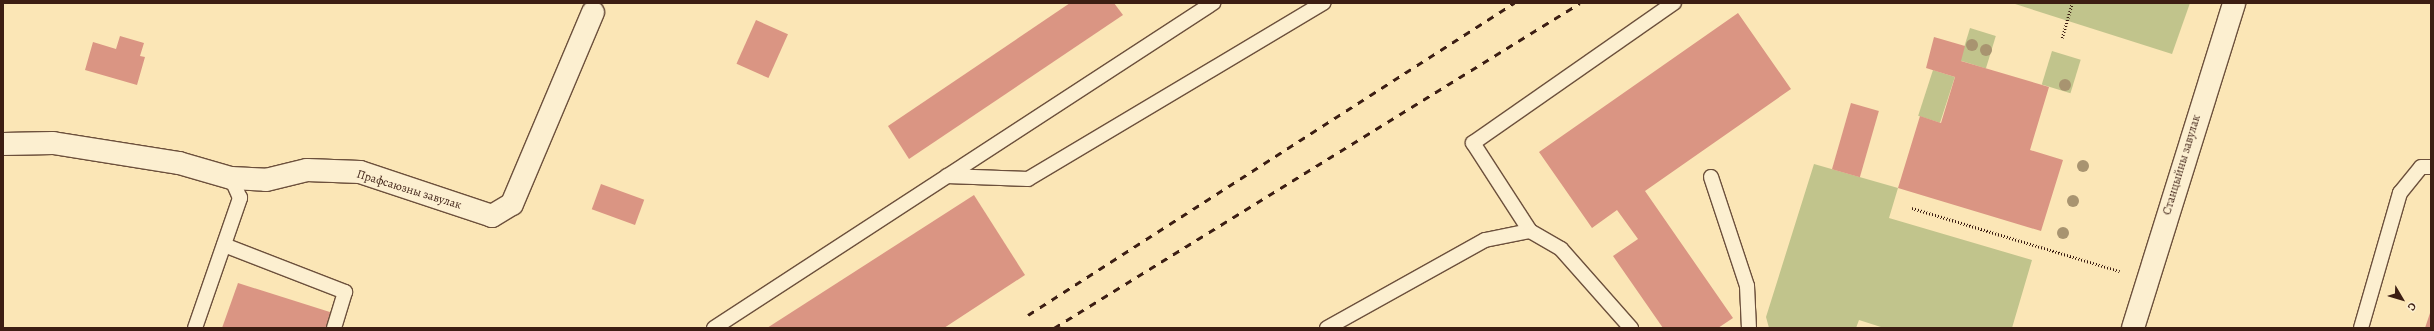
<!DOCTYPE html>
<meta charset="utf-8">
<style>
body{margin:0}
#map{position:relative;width:2434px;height:331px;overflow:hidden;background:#fbe6b6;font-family:Alegreya,serif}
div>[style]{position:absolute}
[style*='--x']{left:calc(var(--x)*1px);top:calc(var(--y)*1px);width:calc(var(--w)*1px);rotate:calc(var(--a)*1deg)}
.green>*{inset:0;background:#c1c48c;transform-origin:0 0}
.building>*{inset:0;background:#da9583;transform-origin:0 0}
.path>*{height:2.5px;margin-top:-1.25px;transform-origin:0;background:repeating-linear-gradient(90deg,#3c1e13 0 1px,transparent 0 3px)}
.roads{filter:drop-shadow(1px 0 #6c503c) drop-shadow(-1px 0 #6c503c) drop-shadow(0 1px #6c503c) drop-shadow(0 -1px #6c503c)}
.lane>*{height:14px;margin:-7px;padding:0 7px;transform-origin:7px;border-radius:7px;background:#fcefd0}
.street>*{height:22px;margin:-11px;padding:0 11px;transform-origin:11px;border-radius:11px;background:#fcefd0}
.rail>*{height:3px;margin-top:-1.5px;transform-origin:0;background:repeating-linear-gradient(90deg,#3c1e13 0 7px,transparent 0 14px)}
.trees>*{width:12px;height:12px;margin:-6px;border-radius:50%;background:#a89470}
span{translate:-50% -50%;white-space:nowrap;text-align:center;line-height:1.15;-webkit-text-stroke:3px #fcefd0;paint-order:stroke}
.street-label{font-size:12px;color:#3c1e13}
.frame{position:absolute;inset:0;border:4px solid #3c1e13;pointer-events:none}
.north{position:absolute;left:2382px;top:279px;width:40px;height:40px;-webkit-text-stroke:3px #fcefd0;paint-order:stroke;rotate:128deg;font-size:11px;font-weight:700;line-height:16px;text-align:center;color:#3c1e13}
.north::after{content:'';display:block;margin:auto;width:14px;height:18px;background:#3c1e13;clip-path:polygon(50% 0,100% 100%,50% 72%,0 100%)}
</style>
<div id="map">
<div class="green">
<div style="clip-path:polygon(2012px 3px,2190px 3px,2172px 54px)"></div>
<div style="left:1970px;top:28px;width:27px;height:34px;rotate:17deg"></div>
<div style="left:2052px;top:51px;width:30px;height:35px;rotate:17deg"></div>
<div style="left:1933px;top:70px;width:23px;height:48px;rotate:18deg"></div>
<div style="clip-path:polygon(1814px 164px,1898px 188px,1889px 218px,2032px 260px,2012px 328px,1884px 328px,1859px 320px,1856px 328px,1769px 328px,1766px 317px)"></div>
</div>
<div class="building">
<div style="clip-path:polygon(1070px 3px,1114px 3px,1123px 15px,909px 159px,888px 126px)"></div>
<div style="clip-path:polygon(1738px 13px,1791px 89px,1645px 191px,1733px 318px,1718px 328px,1663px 328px,1613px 256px,1638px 239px,1617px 210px,1592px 228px,1539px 152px)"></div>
<div style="left:756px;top:20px;width:35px;height:48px;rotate:24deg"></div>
<div style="clip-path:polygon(120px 36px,144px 43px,140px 56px,145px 57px,137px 85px,85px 70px,93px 42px,116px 49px)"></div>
<div style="clip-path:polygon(1934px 37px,1965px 46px,1961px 61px,2049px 87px,2030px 150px,2063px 160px,2041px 231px,1898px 188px,1920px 116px,1941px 123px,1955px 77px,1926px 68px)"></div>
<div style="left:1851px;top:103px;width:29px;height:69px;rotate:16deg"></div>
<div style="left:601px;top:184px;width:46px;height:27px;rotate:20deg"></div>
<div style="clip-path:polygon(974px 195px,1025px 275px,944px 328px,767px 328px)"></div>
<div style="clip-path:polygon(238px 283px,333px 313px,328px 328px,222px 328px)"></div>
<div style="clip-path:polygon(2431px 310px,2431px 328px,2425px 328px)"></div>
</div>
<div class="path">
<div style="--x:2062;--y:38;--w:36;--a:-74"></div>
<div style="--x:1912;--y:208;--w:217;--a:16.9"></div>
</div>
<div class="roads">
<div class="lane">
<div style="--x:947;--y:176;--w:81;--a:2.1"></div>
<div style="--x:1028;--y:179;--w:344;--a:-30.8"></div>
<div style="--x:1711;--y:177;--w:115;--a:71.7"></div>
<div style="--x:1747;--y:286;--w:42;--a:87.3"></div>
<div style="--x:1530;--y:231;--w:105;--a:-122.9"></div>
<div style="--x:1473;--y:143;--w:245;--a:-34.9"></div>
<div style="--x:224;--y:245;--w:130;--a:21.2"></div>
<div style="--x:345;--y:292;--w:38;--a:107"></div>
<div style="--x:195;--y:328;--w:138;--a:-70.9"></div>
<div style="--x:240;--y:198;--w:22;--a:-114"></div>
<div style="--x:714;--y:328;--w:596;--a:-33.08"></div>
<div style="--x:1327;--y:328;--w:181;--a:-29.1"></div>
<div style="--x:1485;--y:240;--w:46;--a:-11.3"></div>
<div style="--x:1530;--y:231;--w:36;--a:30"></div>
<div style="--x:1561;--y:249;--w:106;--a:48.5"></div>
<div style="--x:2361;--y:328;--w:141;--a:-73.9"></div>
<div style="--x:2400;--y:193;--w:33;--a:-51"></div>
<div style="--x:2421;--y:167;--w:10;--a:0"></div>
</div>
<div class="street">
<div style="--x:3;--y:144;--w:50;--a:-1.1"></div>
<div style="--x:53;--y:143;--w:128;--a:9"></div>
<div style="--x:179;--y:163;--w:54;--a:16.1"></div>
<div style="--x:231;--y:178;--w:35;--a:3"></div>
<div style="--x:266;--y:180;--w:42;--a:-13.7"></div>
<div style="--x:307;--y:170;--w:53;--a:2.2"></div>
<div style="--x:360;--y:172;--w:139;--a:18.4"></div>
<div style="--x:492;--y:216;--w:23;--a:-31"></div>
<div style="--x:512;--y:204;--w:208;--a:-67.1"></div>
<div style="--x:2133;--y:328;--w:340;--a:-72.7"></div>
</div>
</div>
<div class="rail">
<div style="--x:1028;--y:315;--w:578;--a:-32.7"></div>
<div style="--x:1054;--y:328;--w:618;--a:-31.71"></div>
</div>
<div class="trees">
<div style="left:1972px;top:45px"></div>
<div style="left:1986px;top:50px"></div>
<div style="left:2065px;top:85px"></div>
<div style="left:2083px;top:166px"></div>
<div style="left:2073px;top:201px"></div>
<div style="left:2063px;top:233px"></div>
</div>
<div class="street-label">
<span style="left:2182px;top:165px;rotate:-73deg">Станцыйны завулак</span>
<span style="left:409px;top:190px;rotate:17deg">Прафсаюзны завулак</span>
</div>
<div class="frame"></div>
<div class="north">С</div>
</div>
